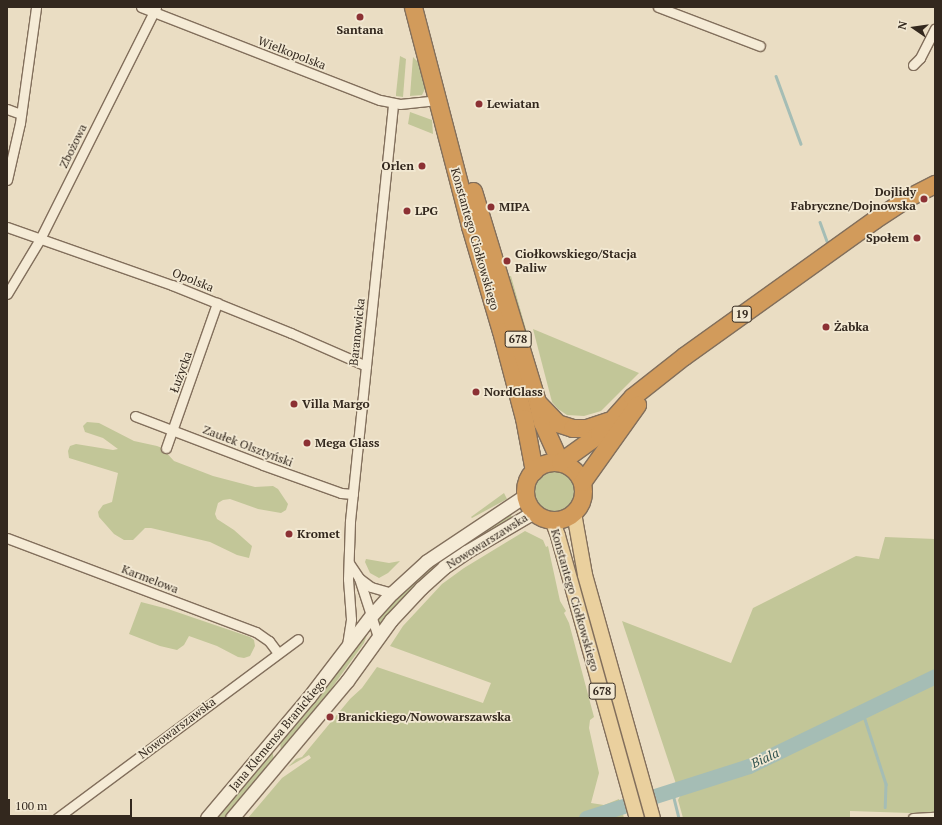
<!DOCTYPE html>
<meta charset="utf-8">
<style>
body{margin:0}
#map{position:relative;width:942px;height:825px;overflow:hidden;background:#eaddc3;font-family:"PT Serif",serif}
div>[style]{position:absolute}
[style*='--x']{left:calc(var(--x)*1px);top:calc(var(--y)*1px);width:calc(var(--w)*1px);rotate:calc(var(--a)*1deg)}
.green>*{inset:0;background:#c2c698}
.round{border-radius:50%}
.stream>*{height:2.5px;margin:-1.25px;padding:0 1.25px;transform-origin:1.25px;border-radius:1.25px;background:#a5bdb5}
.river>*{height:15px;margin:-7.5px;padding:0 7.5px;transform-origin:7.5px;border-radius:7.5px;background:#a5bdb5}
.roads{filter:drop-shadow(1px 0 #826f5c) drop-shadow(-1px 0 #826f5c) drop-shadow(0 1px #826f5c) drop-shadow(0 -1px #826f5c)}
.street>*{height:9px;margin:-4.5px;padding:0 4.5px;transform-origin:4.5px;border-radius:4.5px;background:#f5ebd6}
.secondary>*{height:13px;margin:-6.5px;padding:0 6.5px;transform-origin:6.5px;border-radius:6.5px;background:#f5ebd6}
.primary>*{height:14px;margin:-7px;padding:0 7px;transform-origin:7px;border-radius:7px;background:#ead09e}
.highway>*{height:17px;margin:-8.5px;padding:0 8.5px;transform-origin:8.5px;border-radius:8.5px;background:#d29b5b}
.highway>.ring{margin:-8.5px;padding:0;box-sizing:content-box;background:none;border:17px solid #d29b5b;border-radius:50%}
.dots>*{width:11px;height:11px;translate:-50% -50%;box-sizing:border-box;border:2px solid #f2e8d2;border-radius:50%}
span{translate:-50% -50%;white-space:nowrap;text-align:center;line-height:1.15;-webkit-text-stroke:3.5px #f2e8d2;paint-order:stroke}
.shield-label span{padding:1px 3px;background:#f2e8d2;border:1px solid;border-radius:3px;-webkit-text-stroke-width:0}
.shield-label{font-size:11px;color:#33281e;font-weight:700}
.poi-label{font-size:12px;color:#33281e;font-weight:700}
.left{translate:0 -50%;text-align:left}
.right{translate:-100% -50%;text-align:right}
.street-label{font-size:12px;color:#33281e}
.water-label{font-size:13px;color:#2f524f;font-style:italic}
.frame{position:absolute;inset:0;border:8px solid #33281e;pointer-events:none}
.north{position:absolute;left:894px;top:8px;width:40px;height:40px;-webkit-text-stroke:3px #f2e8d2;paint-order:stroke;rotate:283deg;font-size:11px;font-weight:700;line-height:16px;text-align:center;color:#33281e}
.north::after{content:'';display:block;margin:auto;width:14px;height:18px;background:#33281e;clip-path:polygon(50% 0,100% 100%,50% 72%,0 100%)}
.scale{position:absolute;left:8px;top:799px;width:124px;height:18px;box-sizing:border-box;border:2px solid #33281e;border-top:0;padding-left:5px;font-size:12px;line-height:14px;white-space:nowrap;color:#33281e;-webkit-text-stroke:3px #f2e8d2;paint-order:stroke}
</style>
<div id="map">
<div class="green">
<div style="clip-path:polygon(400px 56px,406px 59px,403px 97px,396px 96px,396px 94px)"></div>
<div style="clip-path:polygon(413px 57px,420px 64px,425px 89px,422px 95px,410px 96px)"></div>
<div style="clip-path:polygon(410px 112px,432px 120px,433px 134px,408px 124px)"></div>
<div style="clip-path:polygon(511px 276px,514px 287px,546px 400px,544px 400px,508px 277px)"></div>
<div style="clip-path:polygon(533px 329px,639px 373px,601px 411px,584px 416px,567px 415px,558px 409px,552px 402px)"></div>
<div style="clip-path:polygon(87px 422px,99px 423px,134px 441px,157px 446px,162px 448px,174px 461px,213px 476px,255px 487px,273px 486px,278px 489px,288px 504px,286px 510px,281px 513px,258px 509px,230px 499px,223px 500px,218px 503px,215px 514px,217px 519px,234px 530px,252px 546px,249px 558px,237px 555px,210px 542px,151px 528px,145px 528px,133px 540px,124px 540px,114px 534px,99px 517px,98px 512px,103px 505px,112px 502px,118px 473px,69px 458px,68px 451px,70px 446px,76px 444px,113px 450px,118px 449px,103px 438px,85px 432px,83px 426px)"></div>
<div class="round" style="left:532px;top:469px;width:44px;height:44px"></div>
<div style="clip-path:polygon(504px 493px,507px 499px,472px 518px,471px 517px)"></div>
<div style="clip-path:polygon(510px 514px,513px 518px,378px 630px,376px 618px,391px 602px,422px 572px,459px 545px)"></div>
<div style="clip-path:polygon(525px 531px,543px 540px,546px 547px,548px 546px,560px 601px,566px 611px,564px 613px,569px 623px,594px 717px,590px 720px,589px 728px,599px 773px,591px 803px,604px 805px,619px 799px,624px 818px,248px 818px,282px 778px,311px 758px,309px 755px,288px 767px,296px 759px,302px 757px,350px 699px,362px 688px,377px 667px,483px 703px,491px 683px,390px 646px,403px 626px,442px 584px,464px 568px)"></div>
<div style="clip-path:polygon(885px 537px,935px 539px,935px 812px,910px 813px,850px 811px,850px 817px,846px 818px,683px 818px,678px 800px,680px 796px,622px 621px,731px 663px,753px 608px,856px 556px,879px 559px)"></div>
<div style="clip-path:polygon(366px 559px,389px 563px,400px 561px,388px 573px,379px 578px,370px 573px,365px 562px)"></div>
<div style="clip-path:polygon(141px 602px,168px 609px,250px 637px,254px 640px,255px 646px,250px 656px,244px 658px,238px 657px,217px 646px,189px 636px,184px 645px,177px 650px,160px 646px,129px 634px)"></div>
<div style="clip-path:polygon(370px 626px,364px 643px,306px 724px,281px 753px,280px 740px)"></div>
<div style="clip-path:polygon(272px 749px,274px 760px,225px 818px,214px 818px)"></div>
</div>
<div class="stream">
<div style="--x:776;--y:76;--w:72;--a:69.8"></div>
<div style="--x:820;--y:222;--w:20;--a:70"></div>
<div style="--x:862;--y:710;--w:78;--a:72"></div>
<div style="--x:886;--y:784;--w:23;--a:92"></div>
<div style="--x:672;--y:790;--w:29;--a:76"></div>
</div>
<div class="river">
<div style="--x:586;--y:818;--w:171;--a:-17.7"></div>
<div style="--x:749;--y:766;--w:207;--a:-25.8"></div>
</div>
<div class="roads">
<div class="street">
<div style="--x:141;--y:7;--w:256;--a:21.3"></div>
<div style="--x:380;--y:100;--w:20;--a:11"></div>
<div style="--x:400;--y:104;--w:37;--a:-6"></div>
<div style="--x:658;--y:7;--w:109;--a:20.9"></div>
<div style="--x:913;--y:65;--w:10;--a:-45"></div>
<div style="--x:920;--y:58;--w:33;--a:-63"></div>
<div style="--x:7;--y:109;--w:15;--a:20"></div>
<div style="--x:7;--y:180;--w:58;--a:-77.2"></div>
<div style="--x:20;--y:123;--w:117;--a:-82.1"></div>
<div style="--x:7;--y:227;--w:175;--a:19.4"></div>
<div style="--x:172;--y:285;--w:128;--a:22"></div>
<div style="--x:291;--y:333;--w:82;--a:23.7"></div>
<div style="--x:7;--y:294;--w:64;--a:-59"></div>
<div style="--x:40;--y:239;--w:259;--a:-63.4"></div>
<div style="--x:135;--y:416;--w:137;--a:20.9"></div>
<div style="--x:263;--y:465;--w:83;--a:19.7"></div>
<div style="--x:341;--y:493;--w:12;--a:5"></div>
<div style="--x:166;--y:448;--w:154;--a:-70.6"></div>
<div style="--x:7;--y:538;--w:266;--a:20.7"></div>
<div style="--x:256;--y:632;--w:16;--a:35"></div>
<div style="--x:269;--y:641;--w:15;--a:53"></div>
<div style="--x:349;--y:563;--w:18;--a:56"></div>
<div style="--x:359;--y:578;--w:62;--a:72.1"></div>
<div style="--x:359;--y:578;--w:15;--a:37"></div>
<div style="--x:371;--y:587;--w:22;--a:16"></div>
<div style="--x:347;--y:645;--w:26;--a:-81"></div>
<div style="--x:351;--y:619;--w:40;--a:-94.3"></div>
<div style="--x:348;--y:579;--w:58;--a:-88"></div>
<div style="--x:350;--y:521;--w:420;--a:-84.1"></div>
<div style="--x:57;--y:818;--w:300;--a:-36.6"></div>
<div style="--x:913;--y:818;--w:22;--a:-3"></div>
</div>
<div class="secondary">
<div style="--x:207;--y:818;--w:158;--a:-49.9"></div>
<div style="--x:309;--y:697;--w:102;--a:-52.6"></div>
<div style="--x:371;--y:616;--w:31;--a:-48"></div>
<div style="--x:392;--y:593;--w:47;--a:-42.4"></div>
<div style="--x:427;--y:561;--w:119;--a:-33.7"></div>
<div style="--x:232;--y:818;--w:179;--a:-50"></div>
<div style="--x:347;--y:681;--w:75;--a:-54.2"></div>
<div style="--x:391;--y:620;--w:44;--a:-46.8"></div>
<div style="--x:421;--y:588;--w:31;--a:-42"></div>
<div style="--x:444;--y:567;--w:27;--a:-34"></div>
<div style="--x:466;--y:552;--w:79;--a:-30.5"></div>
</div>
<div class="primary">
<div style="--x:574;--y:513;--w:63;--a:79.9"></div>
<div style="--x:585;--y:575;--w:252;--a:74.4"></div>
<div style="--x:552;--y:520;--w:17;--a:69"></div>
<div style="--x:558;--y:536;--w:293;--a:74.4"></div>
</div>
<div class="highway">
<div style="--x:413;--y:7;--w:226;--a:75.4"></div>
<div style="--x:470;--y:226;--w:109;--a:73.6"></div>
<div style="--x:501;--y:331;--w:90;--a:75.2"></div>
<div style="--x:524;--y:418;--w:54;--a:79.3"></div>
<div style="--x:473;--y:191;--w:220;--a:73.1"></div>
<div style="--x:537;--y:402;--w:21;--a:76"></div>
<div style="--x:542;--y:422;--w:44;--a:65.8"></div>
<div style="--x:538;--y:403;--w:28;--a:46"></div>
<div style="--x:557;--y:423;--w:16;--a:18"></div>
<div style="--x:572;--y:428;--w:14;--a:0"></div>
<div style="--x:586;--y:428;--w:23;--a:-18"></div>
<div class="ring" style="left:525px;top:462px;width:41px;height:41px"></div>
<div style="--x:560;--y:462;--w:48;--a:-35.7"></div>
<div style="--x:599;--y:434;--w:50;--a:-48.3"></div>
<div style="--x:632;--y:397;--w:66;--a:-38.3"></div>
<div style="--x:684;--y:356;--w:234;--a:-35.6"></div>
<div style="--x:874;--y:220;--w:42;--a:-33.3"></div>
<div style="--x:909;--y:197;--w:29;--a:-27"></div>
<div style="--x:582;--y:482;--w:95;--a:-54.5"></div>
</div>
</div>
<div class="dots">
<div style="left:360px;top:17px;background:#8c3134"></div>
<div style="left:479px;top:104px;background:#8c3134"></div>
<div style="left:422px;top:166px;background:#8c3134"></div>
<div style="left:924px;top:199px;background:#8c3134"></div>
<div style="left:491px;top:207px;background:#8c3134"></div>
<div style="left:407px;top:211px;background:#8c3134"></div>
<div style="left:917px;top:238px;background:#8c3134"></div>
<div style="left:507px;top:261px;background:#8c3134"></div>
<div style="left:826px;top:327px;background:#8c3134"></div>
<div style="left:476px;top:392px;background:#8c3134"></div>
<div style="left:294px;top:404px;background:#8c3134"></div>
<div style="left:307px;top:443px;background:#8c3134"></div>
<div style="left:289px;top:534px;background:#8c3134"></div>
<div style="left:330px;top:717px;background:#8c3134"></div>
</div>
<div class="shield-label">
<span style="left:742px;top:314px">19</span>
<span style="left:518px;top:339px">678</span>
<span style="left:602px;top:691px">678</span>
</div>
<div class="poi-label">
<span style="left:360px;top:30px">Santana</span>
<span class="left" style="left:487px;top:104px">Lewiatan</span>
<span class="right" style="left:414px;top:166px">Orlen</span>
<span class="right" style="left:916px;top:199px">Dojlidy<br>Fabryczne/Dojnowska</span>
<span class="left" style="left:499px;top:207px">MIPA</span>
<span class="left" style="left:415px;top:211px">LPG</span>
<span class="right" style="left:909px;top:238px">Społem</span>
<span class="left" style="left:515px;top:261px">Ciołkowskiego/Stacja<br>Paliw</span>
<span class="left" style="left:834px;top:327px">Żabka</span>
<span class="left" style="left:484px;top:392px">NordGlass</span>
<span class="left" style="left:302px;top:404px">Villa Margo</span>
<span class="left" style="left:315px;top:443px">Mega Glass</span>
<span class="left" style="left:297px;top:534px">Kromet</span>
<span class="left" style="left:338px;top:717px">Branickiego/Nowowarszawska</span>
</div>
<div class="street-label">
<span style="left:292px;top:53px;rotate:21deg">Wielkopolska</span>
<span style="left:73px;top:146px;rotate:-64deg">Zbożowa</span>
<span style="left:475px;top:239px;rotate:74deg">Konstantego Ciołkowskiego</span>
<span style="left:193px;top:280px;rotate:22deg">Opolska</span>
<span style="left:357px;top:332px;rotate:-84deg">Baranowicka</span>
<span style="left:181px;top:372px;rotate:-70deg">Łużycka</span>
<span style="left:248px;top:446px;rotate:21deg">Zaułek Olsztyński</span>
<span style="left:487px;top:541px;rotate:-32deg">Nowowarszawska</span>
<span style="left:150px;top:579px;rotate:21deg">Karmelowa</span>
<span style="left:575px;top:600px;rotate:74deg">Konstantego Ciołkowskiego</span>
<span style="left:177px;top:728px;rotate:-37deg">Nowowarszawska</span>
<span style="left:278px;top:734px;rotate:-50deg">Jana Klemensa Branickiego</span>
</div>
<div class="water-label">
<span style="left:765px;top:758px;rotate:-25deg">Biala</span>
</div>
<div class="frame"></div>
<div class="north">N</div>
<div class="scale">100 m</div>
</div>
